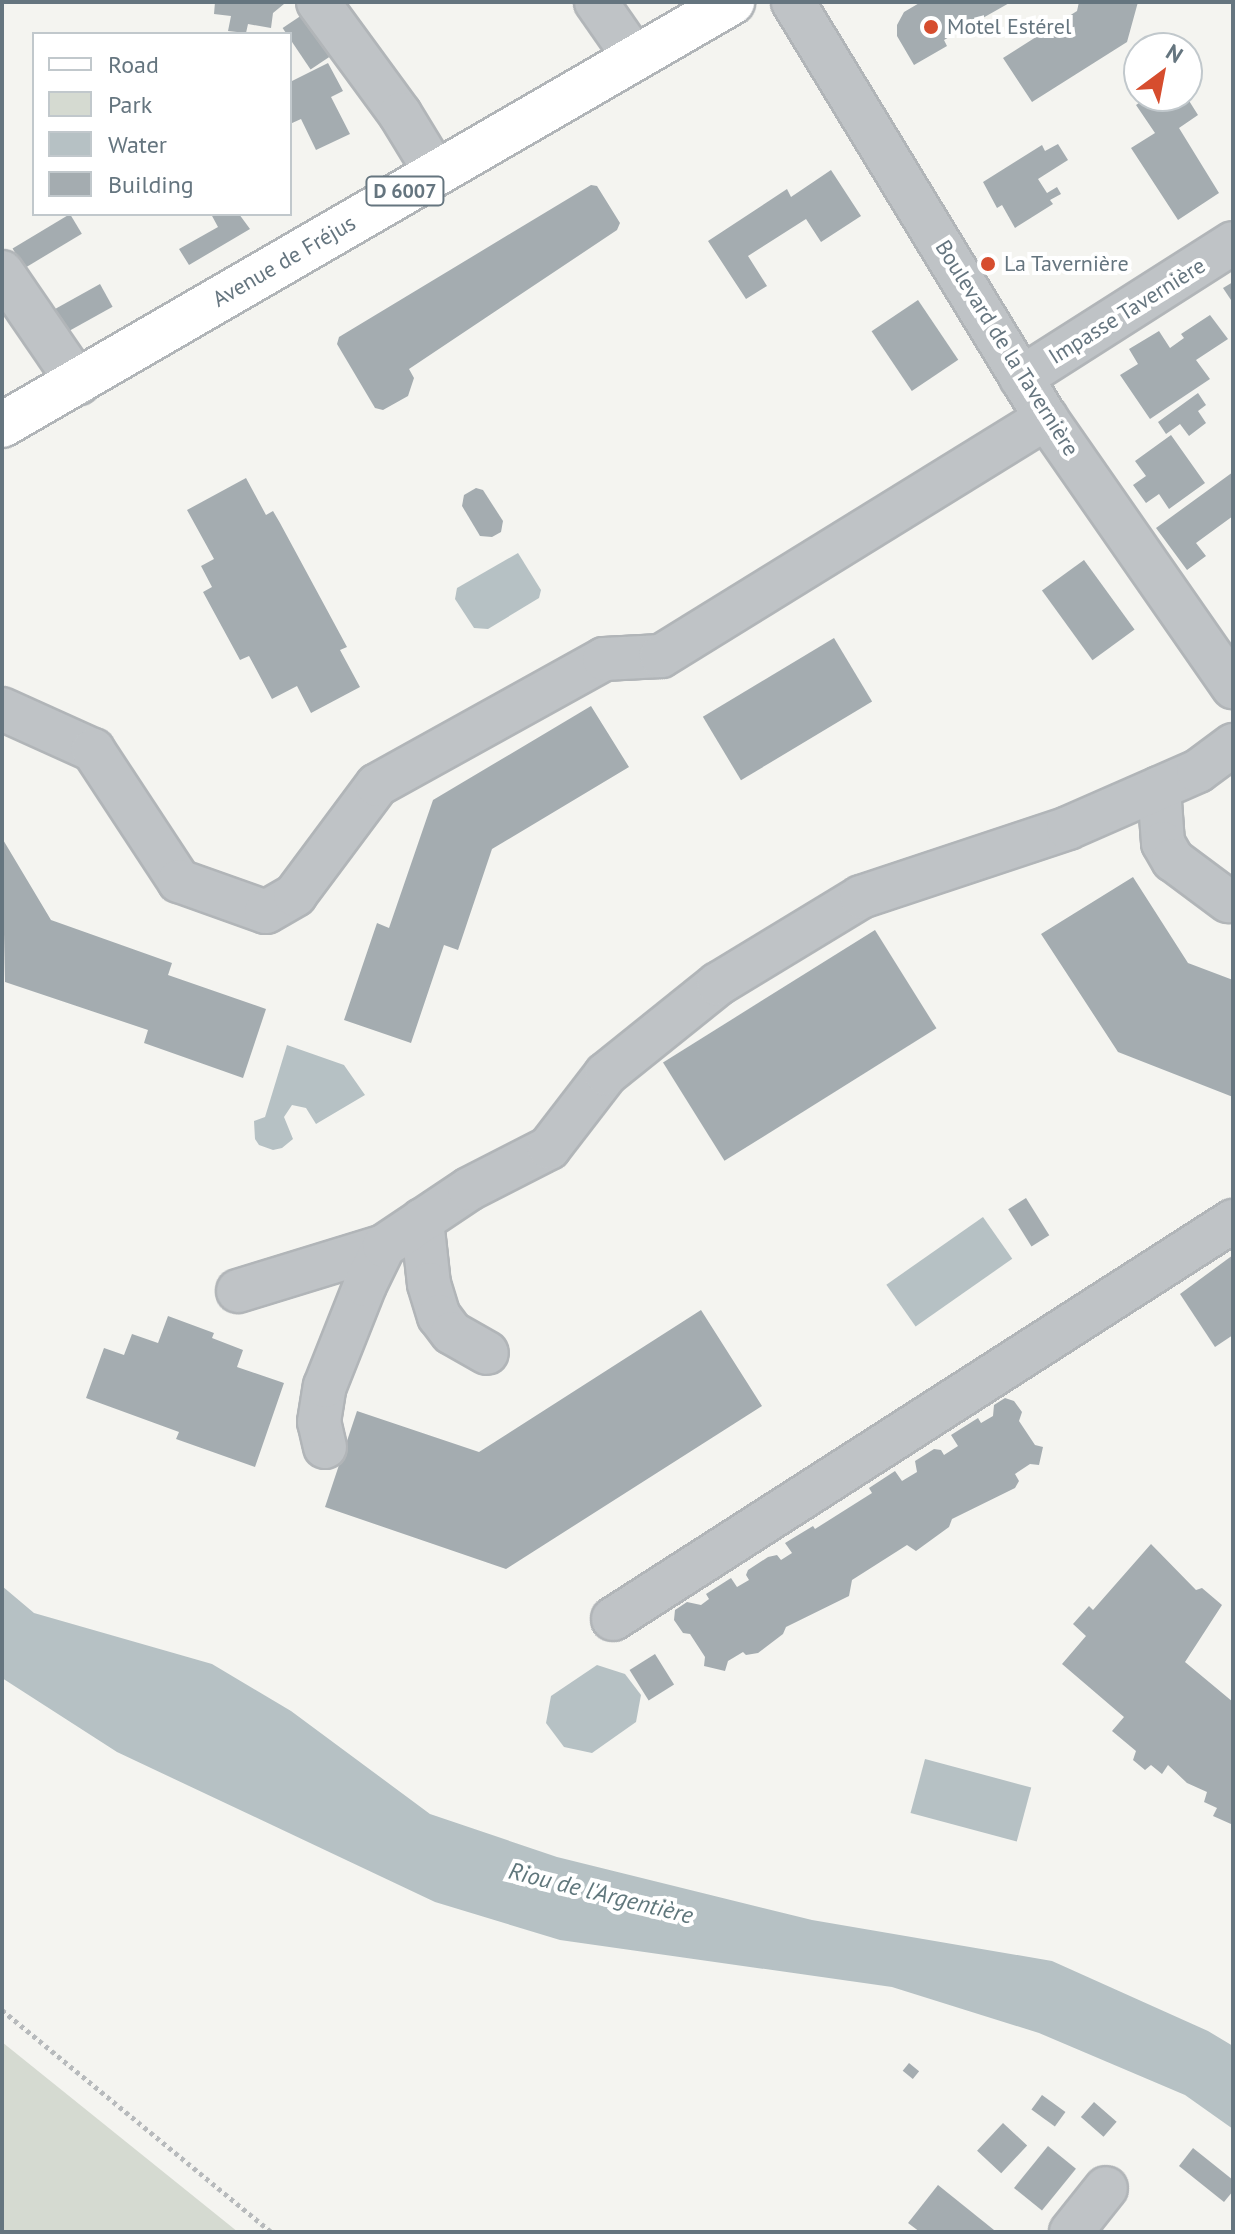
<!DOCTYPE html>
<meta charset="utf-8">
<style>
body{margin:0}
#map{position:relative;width:1235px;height:2234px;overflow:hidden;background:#f4f4f0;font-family:"PT Sans",sans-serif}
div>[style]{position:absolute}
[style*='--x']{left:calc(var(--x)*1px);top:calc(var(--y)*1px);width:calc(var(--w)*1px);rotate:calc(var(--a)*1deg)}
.green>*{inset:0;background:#d5dad1}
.water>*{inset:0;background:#b6c1c4;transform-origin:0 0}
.building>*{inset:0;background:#a4acb0;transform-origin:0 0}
.path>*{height:5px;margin-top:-2.5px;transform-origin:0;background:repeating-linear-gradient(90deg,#b7babc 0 4px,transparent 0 8px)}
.roads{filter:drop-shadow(2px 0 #b1b5b8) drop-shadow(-2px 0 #b1b5b8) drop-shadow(0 2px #b1b5b8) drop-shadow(0 -2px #b1b5b8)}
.minor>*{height:42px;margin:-21px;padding:0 21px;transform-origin:21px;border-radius:21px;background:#bfc3c6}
.major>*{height:44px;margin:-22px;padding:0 22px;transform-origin:22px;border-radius:22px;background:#fff}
.dots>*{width:22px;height:22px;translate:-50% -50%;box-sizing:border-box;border:4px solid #fff;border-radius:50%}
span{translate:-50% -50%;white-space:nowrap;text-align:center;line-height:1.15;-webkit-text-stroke:8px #fff;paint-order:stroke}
.shield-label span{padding:2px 6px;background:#fff;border:2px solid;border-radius:6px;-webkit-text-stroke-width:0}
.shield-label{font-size:20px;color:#65757f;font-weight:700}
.poi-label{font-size:22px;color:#65757f}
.left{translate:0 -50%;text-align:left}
.street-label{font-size:22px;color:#65757f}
.water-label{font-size:24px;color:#60777c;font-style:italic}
.frame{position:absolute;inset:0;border:4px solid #65757f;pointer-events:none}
.legend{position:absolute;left:32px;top:32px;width:260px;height:184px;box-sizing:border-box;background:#fff;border:2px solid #c1c8cc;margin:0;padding:10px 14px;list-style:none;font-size:24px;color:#65757f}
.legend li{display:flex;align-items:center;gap:16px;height:40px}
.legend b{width:40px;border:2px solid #c1c8cc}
.north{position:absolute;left:1123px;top:32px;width:80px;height:80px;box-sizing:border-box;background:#fff;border:2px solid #c1c8cc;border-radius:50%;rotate:32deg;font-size:22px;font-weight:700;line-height:32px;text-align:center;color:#65757f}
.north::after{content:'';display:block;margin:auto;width:28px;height:36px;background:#d64d2e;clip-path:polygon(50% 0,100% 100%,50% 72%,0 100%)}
</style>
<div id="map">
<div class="green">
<div style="clip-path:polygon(2px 2042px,238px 2232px,2px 2232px)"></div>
</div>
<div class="water">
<div style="clip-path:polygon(518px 553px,541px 590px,539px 598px,488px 629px,474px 628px,455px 599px,457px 588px)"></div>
<div style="clip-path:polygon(287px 1045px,344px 1065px,365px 1095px,316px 1124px,306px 1108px,292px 1105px,284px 1117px,293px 1139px,282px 1148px,273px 1150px,259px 1145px,255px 1139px,254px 1121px,265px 1117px)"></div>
<div style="left:983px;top:1217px;width:51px;height:118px;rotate:55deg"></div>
<div style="clip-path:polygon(2px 1586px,34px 1613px,212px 1664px,291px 1711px,430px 1814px,557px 1857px,812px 1920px,1052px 1961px,1208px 2031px,1233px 2046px,1233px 2129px,1185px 2095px,1039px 2033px,892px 1987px,560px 1940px,435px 1902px,117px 1752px,2px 1678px)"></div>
<div style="clip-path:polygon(597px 1665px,625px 1674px,641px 1695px,636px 1722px,592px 1753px,564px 1747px,546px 1723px,551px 1696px)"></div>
<div style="left:925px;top:1759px;width:110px;height:56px;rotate:15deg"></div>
</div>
<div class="building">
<div style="clip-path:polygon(215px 2px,283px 2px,284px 4px,273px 13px,271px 28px,248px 24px,246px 33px,228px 31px,231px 16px,214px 14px)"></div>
<div style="clip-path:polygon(921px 2px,928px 4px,1011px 2px,944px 40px,947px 46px,914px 65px,897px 36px,897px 25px,904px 12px)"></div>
<div style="clip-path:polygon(1079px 2px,1138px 2px,1127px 42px,1032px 102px,1003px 58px,1077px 11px)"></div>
<div style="left:305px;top:13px;width:50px;height:27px;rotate:56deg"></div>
<div style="clip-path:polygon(328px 63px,343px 91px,331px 97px,350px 134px,316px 150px,301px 119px,290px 124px,290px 82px)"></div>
<div style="clip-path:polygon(1149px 96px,1186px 96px,1198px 115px,1179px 128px,1219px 193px,1178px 220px,1131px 148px,1155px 133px,1136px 105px)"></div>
<div style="clip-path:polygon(1058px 144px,1068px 160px,1038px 179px,1047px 193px,1057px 187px,1061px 194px,1050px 200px,1053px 204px,1015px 228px,1002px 205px,997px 208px,983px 182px,1042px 145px,1045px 151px)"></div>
<div style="clip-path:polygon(831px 170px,861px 216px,821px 242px,806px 219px,748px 256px,767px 286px,746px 299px,708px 241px,787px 189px,791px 197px)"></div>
<div style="clip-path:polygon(591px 185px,597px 186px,620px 223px,617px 230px,409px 369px,414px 378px,408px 396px,383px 410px,375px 408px,337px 344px,339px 337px)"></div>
<div style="left:70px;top:214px;width:23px;height:67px;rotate:59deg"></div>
<div style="clip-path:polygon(211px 214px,239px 214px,250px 229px,189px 265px,179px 249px,218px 227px)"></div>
<div style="clip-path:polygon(1233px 282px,1233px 303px,1223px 288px)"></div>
<div style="left:100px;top:284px;width:26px;height:56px;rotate:61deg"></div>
<div style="left:918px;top:300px;width:72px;height:56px;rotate:56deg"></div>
<div style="clip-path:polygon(1210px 315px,1228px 339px,1196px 360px,1210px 379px,1150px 419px,1120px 375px,1138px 364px,1129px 349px,1159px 331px,1170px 348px,1184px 338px,1181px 334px)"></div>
<div style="clip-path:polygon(1198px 393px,1206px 405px,1198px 411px,1206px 423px,1189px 436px,1180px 424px,1166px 434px,1158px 422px)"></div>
<div style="clip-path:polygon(1171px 435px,1205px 483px,1169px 509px,1159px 494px,1146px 503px,1133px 485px,1146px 476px,1135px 461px)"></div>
<div style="clip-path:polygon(1233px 472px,1233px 516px,1196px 543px,1206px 556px,1187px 570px,1156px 528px)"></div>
<div style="clip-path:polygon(246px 478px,266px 515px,273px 511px,280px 523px,347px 647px,340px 650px,360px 687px,311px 713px,297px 686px,272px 699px,249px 656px,240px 660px,203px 592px,212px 587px,201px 566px,214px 559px,187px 510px)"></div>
<div style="clip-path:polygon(476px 488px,483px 490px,503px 521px,501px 532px,492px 537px,480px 536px,462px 506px,464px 495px)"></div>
<div style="left:1084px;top:560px;width:86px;height:52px;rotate:54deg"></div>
<div style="left:834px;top:638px;width:74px;height:153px;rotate:59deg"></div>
<div style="clip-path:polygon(591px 706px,629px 767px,492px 849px,458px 950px,444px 945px,411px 1043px,344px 1020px,377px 923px,389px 928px,433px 800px)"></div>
<div style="clip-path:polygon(2px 838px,51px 920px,172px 963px,168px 975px,266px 1009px,243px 1078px,144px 1043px,148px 1030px,5px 982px)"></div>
<div style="clip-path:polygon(1133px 877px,1188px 963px,1233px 980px,1233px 1097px,1118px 1052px,1041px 934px)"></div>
<div style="left:875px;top:930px;width:116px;height:250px;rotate:58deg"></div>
<div style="left:1026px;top:1198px;width:44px;height:21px;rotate:58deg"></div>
<div style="clip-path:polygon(1233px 1255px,1233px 1335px,1215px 1347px,1180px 1294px)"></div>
<div style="clip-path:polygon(701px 1310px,762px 1406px,506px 1569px,325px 1507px,357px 1411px,479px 1452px)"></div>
<div style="clip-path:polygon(168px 1316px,214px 1333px,212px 1338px,243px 1350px,237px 1367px,284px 1383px,255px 1467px,176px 1439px,179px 1432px,86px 1398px,104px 1348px,124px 1355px,132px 1334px,158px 1343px)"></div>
<div style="clip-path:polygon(1005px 1398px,1014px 1401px,1022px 1412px,1019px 1421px,1035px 1445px,1043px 1447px,1039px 1465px,1030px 1464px,1015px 1474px,1019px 1481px,1015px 1488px,952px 1519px,949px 1527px,916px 1551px,907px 1545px,852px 1580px,849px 1596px,786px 1627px,783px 1634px,758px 1653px,746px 1655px,743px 1652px,728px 1661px,725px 1671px,704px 1666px,705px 1657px,690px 1634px,683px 1633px,674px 1620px,675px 1610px,687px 1602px,701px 1605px,709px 1599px,706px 1594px,731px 1578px,737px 1587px,749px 1580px,746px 1575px,748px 1570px,768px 1557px,777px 1555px,781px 1560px,792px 1553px,785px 1543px,813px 1526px,815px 1529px,872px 1493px,869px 1488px,895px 1471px,902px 1481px,917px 1472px,915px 1461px,934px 1449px,941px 1450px,944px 1455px,958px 1446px,951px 1435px,978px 1418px,981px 1423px,993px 1416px,994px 1405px)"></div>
<div style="clip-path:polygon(1151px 1544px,1196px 1590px,1202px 1588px,1222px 1605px,1185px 1662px,1233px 1702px,1231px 1824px,1213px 1816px,1217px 1808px,1204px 1802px,1207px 1792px,1187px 1783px,1168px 1765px,1162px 1774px,1151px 1765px,1145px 1770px,1133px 1760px,1136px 1751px,1112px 1731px,1124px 1717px,1062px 1664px,1086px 1636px,1073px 1624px,1089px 1606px,1093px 1610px)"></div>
<div style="left:655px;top:1654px;width:36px;height:30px;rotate:58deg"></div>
<div style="left:909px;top:2063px;width:13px;height:10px;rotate:39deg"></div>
<div style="left:1042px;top:2095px;width:29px;height:18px;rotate:36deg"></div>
<div style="left:1094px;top:2102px;width:30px;height:20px;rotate:41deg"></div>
<div style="left:1003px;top:2123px;width:33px;height:38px;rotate:43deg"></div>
<div style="left:1048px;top:2146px;width:36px;height:54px;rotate:39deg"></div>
<div style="clip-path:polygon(1193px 2148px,1233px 2180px,1233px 2191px,1224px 2202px,1179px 2166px)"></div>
<div style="clip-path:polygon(938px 2185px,994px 2230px,993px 2232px,920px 2232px,908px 2223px)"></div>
</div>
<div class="path">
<div style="--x:2;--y:2010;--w:349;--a:39.5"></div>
</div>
<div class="roads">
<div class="minor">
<div style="--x:318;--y:2;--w:139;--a:53.8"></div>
<div style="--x:400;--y:114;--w:69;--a:58.6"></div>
<div style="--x:596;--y:2;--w:68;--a:55.1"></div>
<div style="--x:793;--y:2;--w:487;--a:58.7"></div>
<div style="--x:1046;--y:418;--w:328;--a:55.2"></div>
<div style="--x:2;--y:272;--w:135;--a:55.6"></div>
<div style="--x:1021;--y:378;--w:251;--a:-32.5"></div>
<div style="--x:2;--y:709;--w:100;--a:24.3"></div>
<div style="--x:93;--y:750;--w:157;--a:56.7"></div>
<div style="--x:179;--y:881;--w:92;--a:19.6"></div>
<div style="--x:266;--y:912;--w:34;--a:-30"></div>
<div style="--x:295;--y:895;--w:137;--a:-53.3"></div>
<div style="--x:377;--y:785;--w:260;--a:-29"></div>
<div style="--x:604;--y:659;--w:57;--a:-3"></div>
<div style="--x:661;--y:656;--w:453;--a:-31.7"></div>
<div style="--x:1159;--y:788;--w:55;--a:85.8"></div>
<div style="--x:1163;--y:843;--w:20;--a:60"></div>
<div style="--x:1173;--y:860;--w:69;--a:36.7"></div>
<div style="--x:422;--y:1220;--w:64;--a:83.8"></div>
<div style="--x:429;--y:1284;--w:34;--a:73"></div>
<div style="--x:439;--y:1316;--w:21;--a:53"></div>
<div style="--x:452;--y:1333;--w:40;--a:29.7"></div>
<div style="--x:238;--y:1291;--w:153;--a:-17.1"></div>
<div style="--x:325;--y:1447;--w:26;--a:-103"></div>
<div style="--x:319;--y:1422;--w:36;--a:-81"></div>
<div style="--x:325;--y:1386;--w:109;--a:-68.4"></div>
<div style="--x:365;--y:1285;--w:43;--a:-64"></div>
<div style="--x:384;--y:1246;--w:102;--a:-33.8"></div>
<div style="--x:469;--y:1189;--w:90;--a:-27.1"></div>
<div style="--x:549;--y:1148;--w:93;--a:-52.4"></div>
<div style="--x:606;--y:1074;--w:144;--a:-38.8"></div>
<div style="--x:718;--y:984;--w:167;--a:-31.3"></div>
<div style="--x:861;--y:897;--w:218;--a:-18.4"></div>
<div style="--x:1068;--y:828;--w:142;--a:-23.7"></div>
<div style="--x:1198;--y:771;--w:44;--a:-36.6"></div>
<div style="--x:613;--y:1619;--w:737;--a:-32.7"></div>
<div style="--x:1071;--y:2232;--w:56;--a:-51.5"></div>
</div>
<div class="major">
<div style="--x:2;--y:425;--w:844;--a:-30.09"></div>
</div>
</div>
<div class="dots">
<div style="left:931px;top:27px;background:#d64d2e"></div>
<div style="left:988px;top:264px;background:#d64d2e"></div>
</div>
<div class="shield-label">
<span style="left:405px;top:191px">D 6007</span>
</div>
<div class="poi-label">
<span class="left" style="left:947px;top:27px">Motel Estérel</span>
<span class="left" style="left:1004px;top:264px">La Tavernière</span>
</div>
<div class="street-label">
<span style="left:284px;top:261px;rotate:-30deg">Avenue de Fréjus</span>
<span style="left:1127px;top:311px;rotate:-32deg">Impasse Tavernière</span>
<span style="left:1007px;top:348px;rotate:58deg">Boulevard de la Tavernière</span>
</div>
<div class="water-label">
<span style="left:601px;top:1893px;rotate:14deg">Riou de l'Argentière</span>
</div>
<div class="frame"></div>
<ul class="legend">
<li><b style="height:10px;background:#fff"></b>Road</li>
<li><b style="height:22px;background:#d5dad1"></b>Park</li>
<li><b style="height:22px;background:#b6c1c4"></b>Water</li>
<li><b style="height:22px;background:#a4acb0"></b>Building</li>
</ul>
<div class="north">N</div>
</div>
